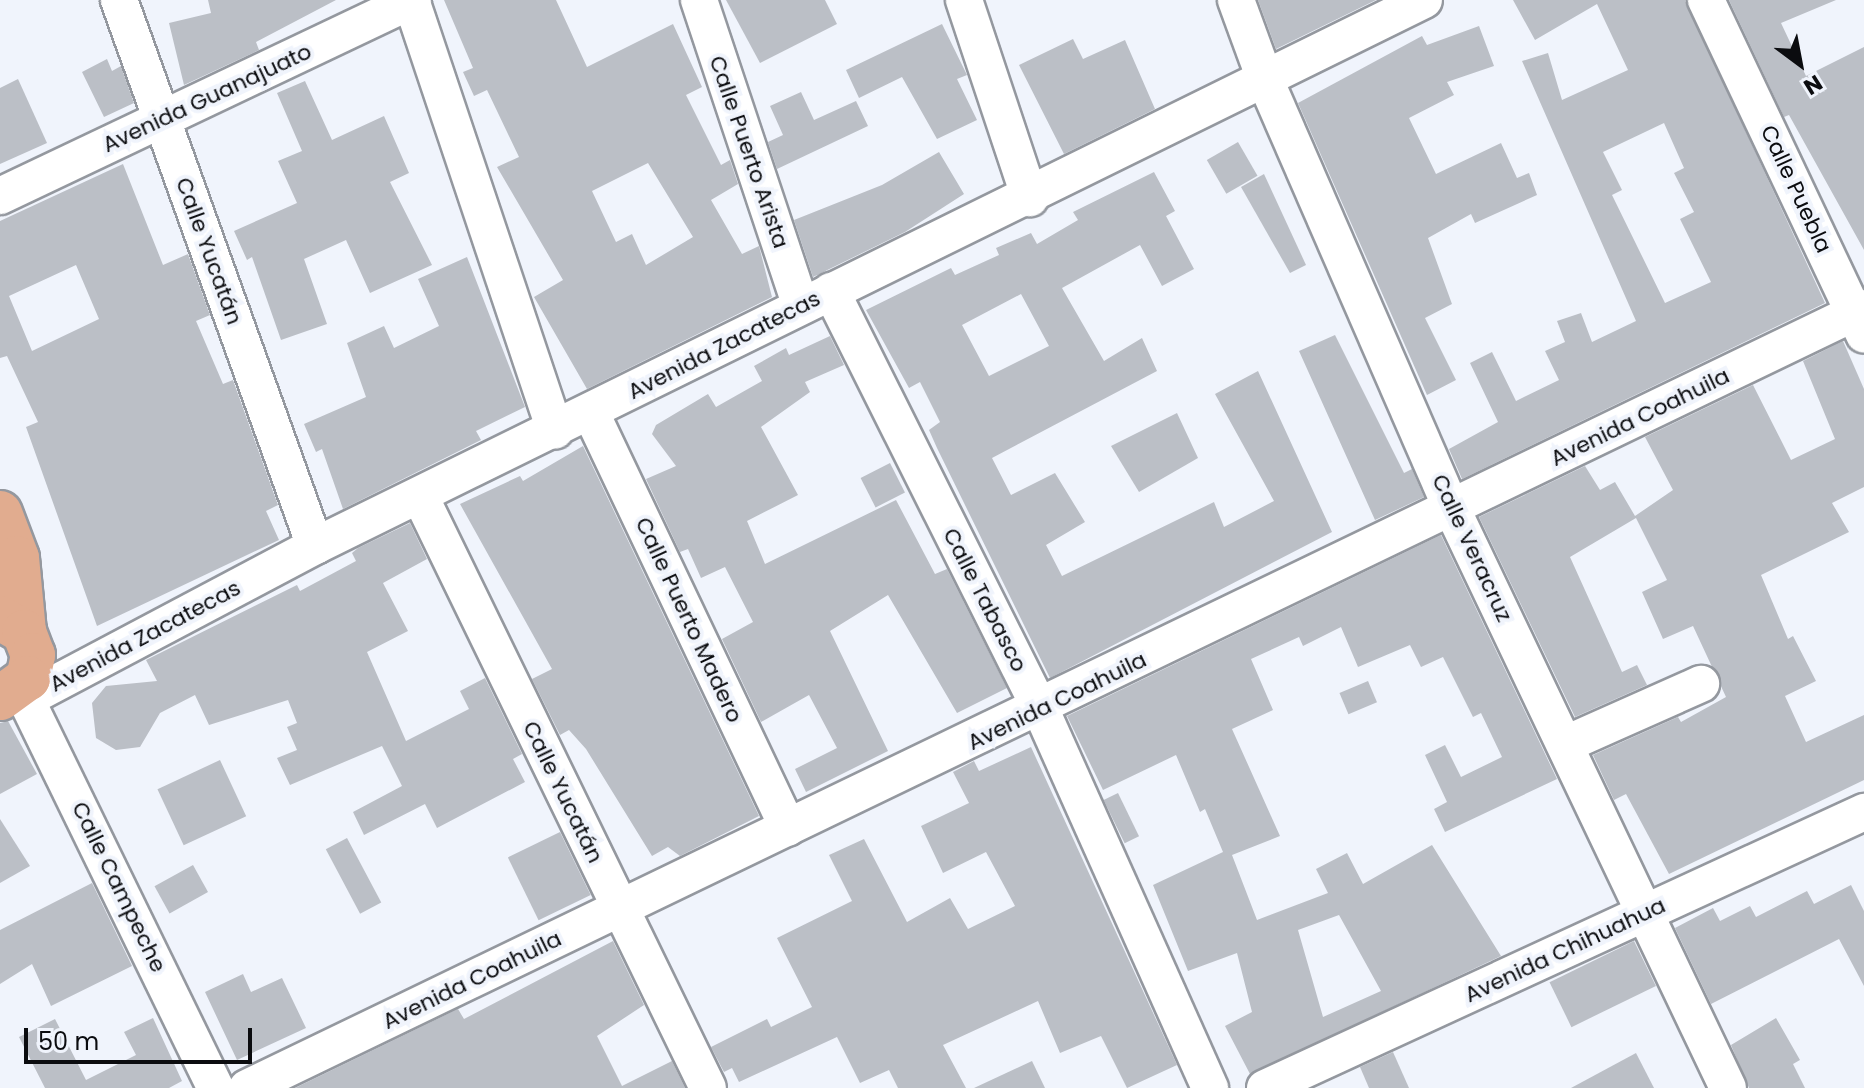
<!DOCTYPE html>
<meta charset="utf-8">
<style>
body{margin:0}
#map{position:relative;width:1864px;height:1088px;overflow:hidden;background:#f0f4fc;font-family:Poppins,sans-serif}
div>[style]{position:absolute}
[style*='--x']{left:calc(var(--x)*1px);top:calc(var(--y)*1px);width:calc(var(--w)*1px);rotate:calc(var(--a)*1deg)}
.building>*{inset:0;background:#bbbfc6;transform-origin:0 0}
.roads{filter:drop-shadow(2px 0 #94989f) drop-shadow(-2px 0 #94989f) drop-shadow(0 2px #94989f) drop-shadow(0 -2px #94989f)}
.minor>*{height:36px;margin:-18px;padding:0 18px;transform-origin:18px;border-radius:18px;background:#fff}
.major>*{height:44px;margin:-22px;padding:0 22px;transform-origin:22px;border-radius:22px;background:#e1ac8f}
span{translate:-50% -50%;white-space:nowrap;text-align:center;line-height:1.15;-webkit-text-stroke:8px #f0f4fc;paint-order:stroke}
.street-label{font-size:22px;color:#0b0c0f}
.north{position:absolute;left:1760px;top:24px;width:80px;height:80px;-webkit-text-stroke:6px #f0f4fc;paint-order:stroke;rotate:148deg;font-size:22px;font-weight:700;line-height:32px;text-align:center;color:#0b0c0f}
.north::after{content:'';display:block;margin:auto;width:28px;height:36px;background:#0b0c0f;clip-path:polygon(50% 0,100% 100%,50% 72%,0 100%)}
.scale{position:absolute;left:24px;top:1028px;width:228px;height:36px;box-sizing:border-box;border:4px solid #0b0c0f;border-top:0;padding-left:10px;font-size:24px;line-height:28px;white-space:nowrap;color:#0b0c0f;-webkit-text-stroke:6px #f0f4fc;paint-order:stroke}
</style>
<div id="map">
<div class="building">
<div style="clip-path:polygon(208px 0,336px 0,256px 42px,259px 50px,184px 85px,169px 23px,211px 13px)"></div>
<div style="clip-path:polygon(evenodd,444px 0,556px 0,587px 67px,673px 24px,702px 87px,686px 95px,721px 165px,730px 160px,738px 184px,711px 200px,742px 254px,759px 246px,772px 297px,587px 389px,534px 297px,563px 280px,497px 167px,519px 157px,487px 90px,474px 96px,463px 72px,473px 68px,444px 0,648px 163px,693px 237px,646px 265px,632px 234px,616px 242px,592px 191px,648px 163px)"></div>
<div style="clip-path:polygon(726px 0,825px 0,837px 24px,760px 63px)"></div>
<div style="clip-path:polygon(1258px 0,1376px 0,1276px 49px)"></div>
<div style="clip-path:polygon(evenodd,1513px 0,1685px 0,1825px 303px,1462px 479px,1449px 449px,1498px 422px,1470px 363px,1492px 352px,1516px 401px,1559px 380px,1545px 351px,1565px 342px,1557px 321px,1581px 313px,1592px 342px,1636px 321px,1522px 61px,1548px 53px,1562px 100px,1628px 70px,1597px 4px,1535px 40px,1513px 0,1664px 123px,1684px 168px,1674px 173px,1694px 212px,1680px 219px,1711px 282px,1665px 303px,1612px 195px,1622px 190px,1603px 152px,1664px 123px)"></div>
<div style="clip-path:polygon(1729px 0,1836px 0,1781px 23px,1806px 76px,1864px 47px,1864px 250px,1789px 115px,1784px 117px)"></div>
<div style="clip-path:polygon(942px 24px,967px 75px,957px 79px,977px 120px,937px 139px,902px 77px,859px 98px,846px 70px)"></div>
<div style="clip-path:polygon(1479px 26px,1494px 66px,1447px 82px,1454px 95px,1409px 118px,1436px 174px,1501px 143px,1517px 178px,1529px 173px,1537px 195px,1475px 223px,1471px 214px,1428px 238px,1452px 304px,1425px 318px,1456px 380px,1427px 395px,1298px 103px,1422px 36px,1427px 45px)"></div>
<div style="clip-path:polygon(1073px 39px,1083px 59px,1125px 40px,1155px 109px,1064px 154px,1019px 65px)"></div>
<div style="clip-path:polygon(107px 59px,112px 71px,121px 66px,134px 103px,104px 117px,82px 72px)"></div>
<div style="clip-path:polygon(18px 79px,47px 143px,0 164px,0 88px)"></div>
<div style="clip-path:polygon(305px 81px,332px 140px,384px 116px,409px 173px,390px 182px,432px 265px,370px 293px,346px 240px,304px 259px,327px 324px,281px 340px,252px 257px,247px 260px,234px 231px,297px 203px,278px 161px,302px 151px,277px 93px)"></div>
<div style="clip-path:polygon(801px 92px,814px 120px,856px 101px,868px 126px,777px 169px,768px 142px,783px 135px,770px 106px)"></div>
<div style="left:1238px;top:142px;width:39px;height:36px;rotate:60deg"></div>
<div style="clip-path:polygon(939px 152px,964px 194px,905px 232px,813px 277px,794px 220px,882px 185px)"></div>
<div style="clip-path:polygon(evenodd,123px 164px,163px 265px,188px 254px,210px 315px,196px 321px,223px 384px,233px 380px,278px 505px,266px 511px,279px 540px,97px 626px,26px 427px,38px 422px,7px 356px,0 358px,0 221px,123px 164px,76px 265px,99px 319px,32px 351px,9px 296px,76px 265px)"></div>
<div style="clip-path:polygon(evenodd,1154px 172px,1175px 211px,1166px 216px,1194px 269px,1162px 286px,1140px 245px,1062px 288px,1104px 361px,1142px 338px,1157px 371px,992px 458px,1011px 495px,1055px 473px,1085px 522px,1046px 545px,1062px 576px,1214px 502px,1224px 527px,1274px 501px,1215px 394px,1258px 371px,1332px 532px,1050px 678px,937px 448px,929px 430px,940px 422px,920px 382px,909px 388px,866px 310px,951px 268px,955px 275px,999px 255px,996px 248px,1031px 233px,1037px 244px,1078px 220px,1073px 212px,1154px 172px,1021px 294px,1049px 346px,989px 376px,962px 325px,1021px 294px)"></div>
<div style="clip-path:polygon(1264px 174px,1306px 265px,1290px 273px,1241px 187px)"></div>
<div style="clip-path:polygon(467px 257px,525px 407px,476px 431px,481px 440px,343px 509px,322px 449px,316px 452px,304px 424px,366px 397px,347px 343px,384px 326px,394px 348px,439px 326px,418px 279px)"></div>
<div style="clip-path:polygon(1335px 335px,1404px 473px,1412px 469px,1424px 497px,1375px 520px,1299px 351px)"></div>
<div style="clip-path:polygon(830px 336px,844px 365px,805px 382px,810px 392px,761px 427px,798px 495px,747px 521px,765px 564px,896px 500px,935px 574px,947px 569px,1007px 688px,957px 713px,888px 595px,830px 631px,888px 751px,806px 792px,795px 769px,837px 748px,809px 695px,761px 722px,722px 639px,753px 622px,725px 567px,701px 578px,688px 549px,680px 552px,646px 479px,676px 466px,652px 434px,656px 425px,708px 394px,716px 407px,762px 381px,754px 366px,786px 348px,789px 355px)"></div>
<div style="clip-path:polygon(1843px 341px,1864px 389px,1864px 487px,1832px 503px,1849px 532px,1761px 575px,1788px 639px,1793px 636px,1816px 681px,1785px 696px,1806px 742px,1864px 715px,1864px 780px,1669px 874px,1626px 794px,1614px 800px,1593px 755px,1678px 717px,1681px 722px,1726px 697px,1693px 626px,1663px 639px,1642px 592px,1667px 580px,1636px 518px,1570px 557px,1622px 672px,1637px 665px,1647px 685px,1575px 717px,1479px 517px,1585px 466px,1600px 490px,1615px 482px,1635px 516px,1673px 490px,1645px 437px,1753px 385px,1791px 460px,1835px 439px,1803px 361px)"></div>
<div style="clip-path:polygon(1177px 413px,1198px 458px,1139px 492px,1111px 446px)"></div>
<div style="clip-path:polygon(583px 446px,759px 816px,680px 856px,668px 847px,652px 856px,586px 749px,569px 730px,560px 735px,532px 679px,552px 669px,460px 504px,520px 476px,523px 481px)"></div>
<div style="left:890px;top:463px;width:33px;height:33px;rotate:63deg"></div>
<div style="clip-path:polygon(410px 523px,427px 559px,383px 583px,408px 631px,367px 652px,406px 741px,469px 709px,460px 691px,485px 678px,522px 754px,513px 759px,525px 782px,437px 828px,425px 804px,364px 835px,353px 812px,402px 786px,382px 746px,290px 785px,277px 758px,297px 750px,287px 727px,297px 723px,288px 700px,209px 725px,195px 695px,160px 713px,140px 747px,116px 750px,96px 738px,92px 703px,106px 686px,157px 681px,146px 660px,297px 585px,300px 591px,356px 561px,352px 553px,358px 548px)"></div>
<div style="clip-path:polygon(evenodd,1441px 535px,1557px 779px,1445px 832px,1434px 809px,1447px 802px,1425px 755px,1445px 745px,1461px 777px,1502px 757px,1481px 713px,1473px 717px,1443px 657px,1421px 667px,1410px 645px,1358px 667px,1341px 627px,1303px 646px,1299px 637px,1251px 659px,1273px 710px,1232px 729px,1280px 836px,1232px 855px,1257px 920px,1328px 893px,1316px 869px,1347px 853px,1363px 884px,1432px 845px,1501px 956px,1250px 1074px,1225px 1026px,1252px 1012px,1237px 953px,1188px 971px,1153px 885px,1223px 852px,1205px 809px,1200px 812px,1176px 755px,1103px 790px,1067px 716px,1441px 535px,1339px 915px,1381px 991px,1323px 1017px,1298px 930px,1339px 915px)"></div>
<div style="left:1368px;top:681px;width:23px;height:31px;rotate:67deg"></div>
<div style="clip-path:polygon(8px 721px,37px 774px,0 794px,0 723px)"></div>
<div style="clip-path:polygon(1031px 747px,1177px 1065px,1127px 1088px,1101px 1036px,1060px 1053px,1038px 1001px,943px 1045px,966px 1088px,898px 1088px,889px 1070px,860px 1083px,837px 1037px,739px 1082px,732px 1068px,724px 1072px,711px 1047px,767px 1019px,771px 1027px,812px 1007px,777px 938px,852px 901px,829px 855px,864px 839px,907px 922px,950px 898px,968px 929px,1015px 906px,986px 852px,943px 873px,921px 826px,969px 803px,953px 772px,974px 761px,979px 771px)"></div>
<div style="left:220px;top:760px;width:62px;height:69px;rotate:65deg"></div>
<div style="left:1118px;top:793px;width:48px;height:16px;rotate:64deg"></div>
<div style="clip-path:polygon(0 819px,30px 866px,0 883px)"></div>
<div style="left:560px;top:832px;width:70px;height:58px;rotate:64deg"></div>
<div style="left:347px;top:838px;width:73px;height:24px;rotate:62deg"></div>
<div style="left:193px;top:865px;width:31px;height:44px;rotate:61deg"></div>
<div style="clip-path:polygon(92px 883px,132px 966px,51px 1006px,32px 964px,0 984px,0 930px)"></div>
<div style="clip-path:polygon(1851px 885px,1864px 911px,1864px 986px,1839px 939px,1711px 1004px,1675px 928px,1713px 908px,1720px 921px,1750px 906px,1756px 917px,1807px 891px,1814px 904px)"></div>
<div style="clip-path:polygon(613px 941px,644px 1005px,597px 1036px,622px 1086px,672px 1061px,685px 1088px,295px 1088px,458px 1009px,464px 1019px)"></div>
<div style="left:1634px;top:941px;width:50px;height:94px;rotate:64deg"></div>
<div style="clip-path:polygon(243px 974px,251px 992px,282px 978px,306px 1028px,237px 1060px,205px 992px)"></div>
<div style="clip-path:polygon(153px 1018px,182px 1081px,169px 1088px,45px 1088px,19px 1037px,55px 1019px,86px 1080px,136px 1055px,124px 1032px)"></div>
<div style="clip-path:polygon(1776px 1018px,1800px 1060px,1793px 1064px,1805px 1088px,1749px 1088px,1731px 1045px)"></div>
<div style="clip-path:polygon(1393px 1052px,1409px 1088px,1369px 1088px,1360px 1067px)"></div>
<div style="clip-path:polygon(1636px 1053px,1654px 1088px,1571px 1088px)"></div>
<div style="clip-path:polygon(1032px 1061px,1045px 1088px,974px 1088px)"></div>
</div>
<div class="roads">
<div class="minor">
<div style="--x:119;--y:0;--w:580;--a:70.25"></div>
<div style="--x:411;--y:0;--w:454;--a:71.5"></div>
<div style="--x:699;--y:0;--w:320;--a:71.6"></div>
<div style="--x:964;--y:0;--w:209;--a:71.6"></div>
<div style="--x:1236;--y:0;--w:87;--a:69.9"></div>
<div style="--x:1266;--y:82;--w:466;--a:66.5"></div>
<div style="--x:1452;--y:509;--w:641;--a:64.51"></div>
<div style="--x:1706;--y:0;--w:370;--a:64.7"></div>
<div style="--x:0;--y:196;--w:457;--a:-25.4"></div>
<div style="--x:831;--y:291;--w:469;--a:63.4"></div>
<div style="--x:1041;--y:710;--w:414;--a:65.9"></div>
<div style="--x:591;--y:413;--w:459;--a:64.6"></div>
<div style="--x:420;--y:496;--w:658;--a:64.06"></div>
<div style="--x:20;--y:687;--w:446;--a:64"></div>
<div style="--x:28;--y:698;--w:325;--a:-27.9"></div>
<div style="--x:315;--y:546;--w:1236;--a:-26.21"></div>
<div style="--x:1566;--y:744;--w:148;--a:-24"></div>
<div style="--x:247;--y:1088;--w:1795;--a:-25.75"></div>
<div style="--x:1265;--y:1088;--w:660;--a:-24.74"></div>
</div>
<div class="major">
<div style="--x:0;--y:513;--w:48;--a:69.3"></div>
<div style="--x:17;--y:558;--w:74;--a:84.6"></div>
<div style="--x:0;--y:618;--w:28;--a:30"></div>
<div style="--x:24;--y:632;--w:25;--a:69"></div>
<div style="--x:33;--y:655;--w:24;--a:102"></div>
<div style="--x:28;--y:678;--w:34;--a:144"></div>
</div>
</div>
<div class="street-label">
<span style="left:207px;top:98px;rotate:-25deg">Avenida Guanajuato</span>
<span style="left:749px;top:152px;rotate:71deg">Calle Puerto Arista</span>
<span style="left:1796px;top:189px;rotate:65deg">Calle Puebla</span>
<span style="left:209px;top:251px;rotate:70deg">Calle Yucatán</span>
<span style="left:724px;top:345px;rotate:-27deg">Avenida Zacatecas</span>
<span style="left:1640px;top:417px;rotate:-26deg">Avenida Coahuila</span>
<span style="left:1472px;top:548px;rotate:65deg">Calle Veracruz</span>
<span style="left:985px;top:600px;rotate:63deg">Calle Tabasco</span>
<span style="left:689px;top:620px;rotate:65deg">Calle Puerto Madero</span>
<span style="left:145px;top:636px;rotate:-28deg">Avenida Zacatecas</span>
<span style="left:1057px;top:701px;rotate:-26deg">Avenida Coahuila</span>
<span style="left:563px;top:792px;rotate:64deg">Calle Yucatán</span>
<span style="left:119px;top:887px;rotate:64deg">Calle Campeche</span>
<span style="left:1565px;top:950px;rotate:-25deg">Avenida Chihuahua</span>
<span style="left:472px;top:980px;rotate:-26deg">Avenida Coahuila</span>
</div>
<div class="north">N</div>
<div class="scale">50 m</div>
</div>
